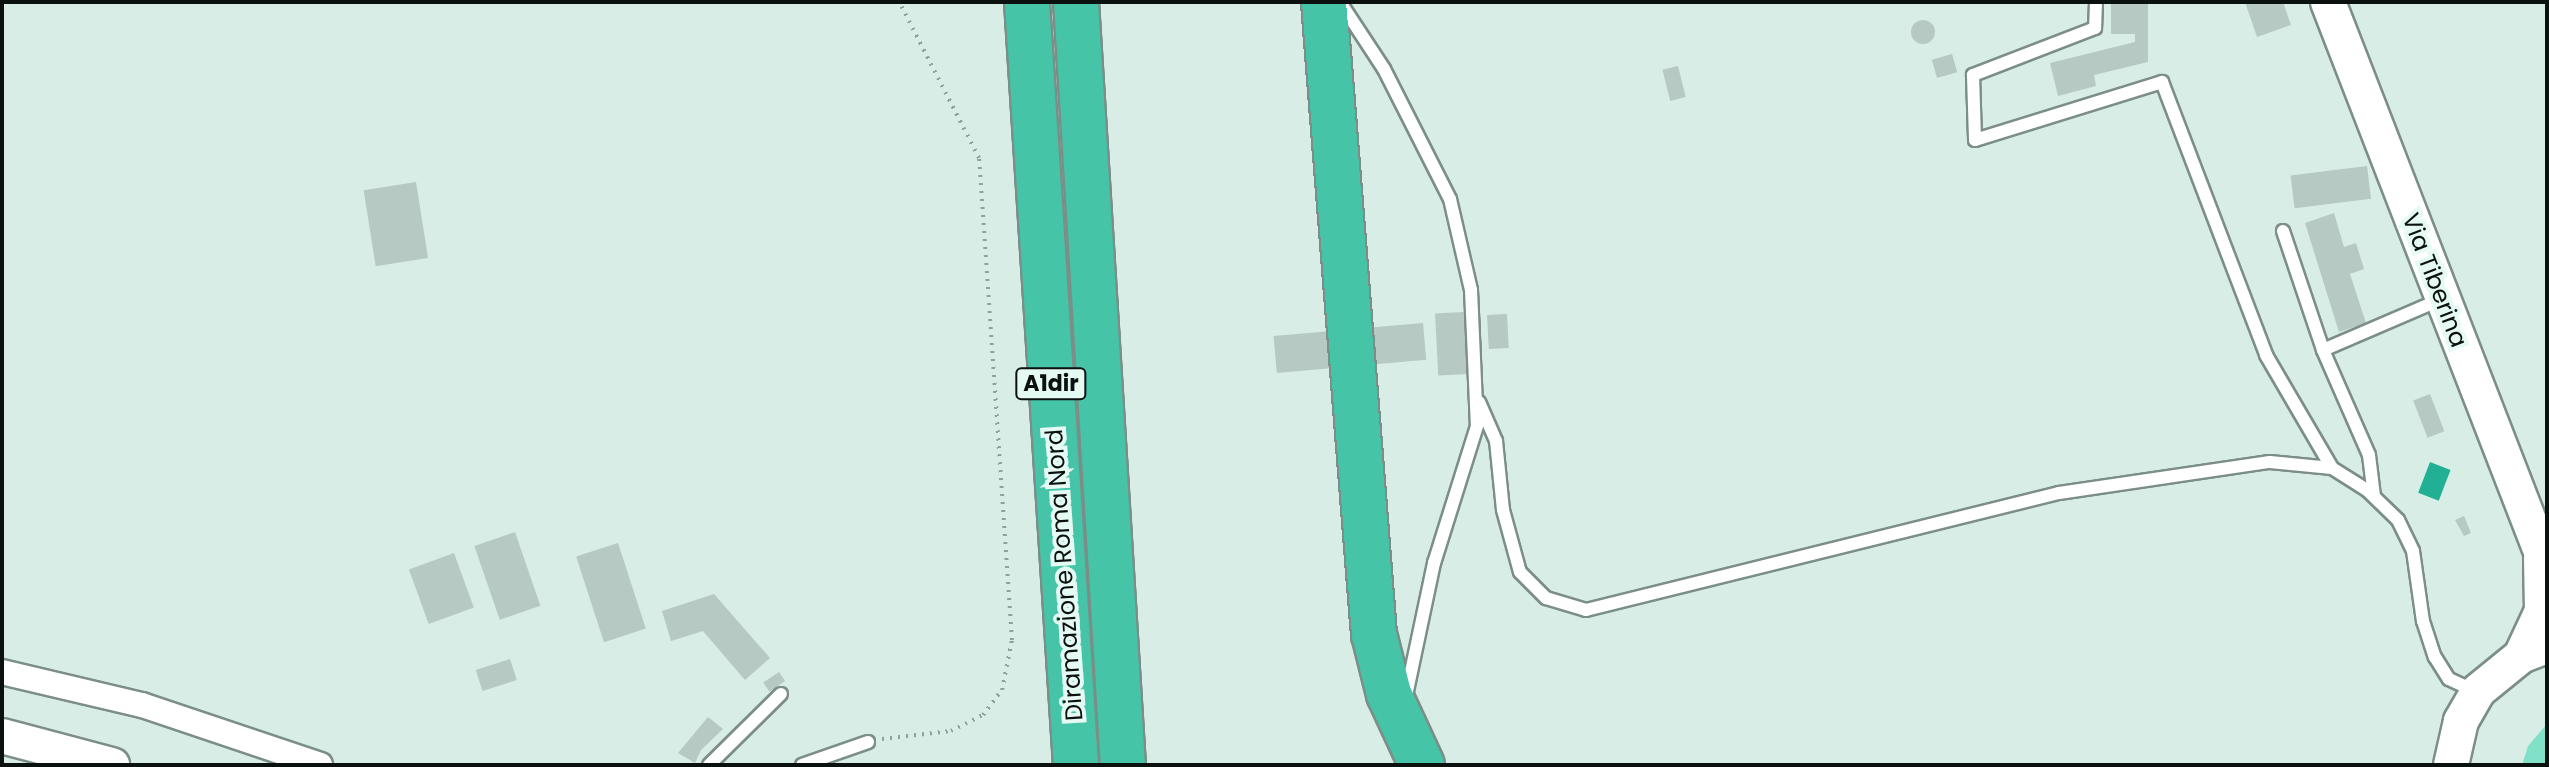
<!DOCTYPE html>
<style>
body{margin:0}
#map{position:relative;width:2549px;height:767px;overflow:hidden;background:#d8ede6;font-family:Poppins,sans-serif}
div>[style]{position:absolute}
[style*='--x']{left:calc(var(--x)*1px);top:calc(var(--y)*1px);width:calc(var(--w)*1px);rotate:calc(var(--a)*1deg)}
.green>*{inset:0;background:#81e1c8}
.water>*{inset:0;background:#22b094;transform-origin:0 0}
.building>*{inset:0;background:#b6c9c3;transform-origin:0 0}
.round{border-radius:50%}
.path>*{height:4px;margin-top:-2px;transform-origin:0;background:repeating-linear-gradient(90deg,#90a09b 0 2px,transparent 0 8px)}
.roads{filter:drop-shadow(2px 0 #7b8e88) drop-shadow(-2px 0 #7b8e88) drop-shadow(0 2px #7b8e88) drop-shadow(0 -2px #7b8e88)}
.service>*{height:12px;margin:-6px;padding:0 6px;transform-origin:6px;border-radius:6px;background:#fff}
.minor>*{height:24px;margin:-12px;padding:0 12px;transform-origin:12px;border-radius:12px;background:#fff}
.secondary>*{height:34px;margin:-17px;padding:0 17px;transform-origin:17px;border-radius:17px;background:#fff}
.motorway>*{height:44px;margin:-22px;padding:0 22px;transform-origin:22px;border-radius:22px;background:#45c4a7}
span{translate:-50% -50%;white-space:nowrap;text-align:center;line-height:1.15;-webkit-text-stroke:8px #e6faf4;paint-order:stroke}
.shield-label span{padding:2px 6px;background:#e6faf4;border:2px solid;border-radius:6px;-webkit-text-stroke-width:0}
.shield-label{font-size:22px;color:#0a110f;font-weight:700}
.street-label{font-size:24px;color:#0a110f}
.frame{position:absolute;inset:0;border:4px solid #0a110f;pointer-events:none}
</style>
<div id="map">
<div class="green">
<div style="clip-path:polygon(2547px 724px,2547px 765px,2522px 765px,2528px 746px)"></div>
</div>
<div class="water">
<div style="left:2430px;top:462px;width:22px;height:33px;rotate:21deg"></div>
</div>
<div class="building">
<div style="clip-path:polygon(2111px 2px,2148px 2px,2148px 62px,2094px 75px,2096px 86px,2058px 96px,2050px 63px,2135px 42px,2135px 34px,2111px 34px)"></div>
<div style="clip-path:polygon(2245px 2px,2283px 2px,2291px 25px,2257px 37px)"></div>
<div class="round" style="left:1911px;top:20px;width:24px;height:24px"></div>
<div style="left:1952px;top:54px;width:19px;height:21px;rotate:74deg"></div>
<div style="left:1678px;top:66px;width:32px;height:16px;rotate:76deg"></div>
<div style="left:2367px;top:166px;width:33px;height:77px;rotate:83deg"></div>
<div style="left:416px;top:182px;width:77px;height:53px;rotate:81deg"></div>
<div style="clip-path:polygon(2334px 213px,2344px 247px,2356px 243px,2364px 269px,2350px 274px,2366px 323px,2339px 332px,2305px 223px)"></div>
<div style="left:1464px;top:312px;width:62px;height:29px;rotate:87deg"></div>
<div style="left:1507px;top:314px;width:34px;height:20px;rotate:87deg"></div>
<div style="left:1423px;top:323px;width:37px;height:150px;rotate:85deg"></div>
<div style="left:2430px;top:394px;width:40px;height:18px;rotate:69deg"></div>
<div style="clip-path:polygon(2464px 516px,2471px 533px,2464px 536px,2455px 520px)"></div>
<div style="left:515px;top:532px;width:78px;height:43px;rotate:71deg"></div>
<div style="left:618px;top:543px;width:90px;height:44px;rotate:72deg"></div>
<div style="left:454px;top:553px;width:58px;height:48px;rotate:70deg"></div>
<div style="clip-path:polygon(714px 594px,770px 658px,745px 680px,703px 631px,671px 641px,662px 611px)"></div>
<div style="left:510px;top:659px;width:22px;height:36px;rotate:72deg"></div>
<div style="left:779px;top:672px;width:11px;height:19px;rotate:56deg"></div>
<div style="clip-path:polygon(708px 717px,723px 729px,701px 750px,695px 763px,678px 753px)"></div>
</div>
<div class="path">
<div style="--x:882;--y:739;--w:69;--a:-6.6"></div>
<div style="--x:951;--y:731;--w:36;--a:-27"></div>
<div style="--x:983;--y:715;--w:31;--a:-53"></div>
<div style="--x:1002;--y:690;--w:51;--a:-78.7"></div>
<div style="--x:1012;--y:640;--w:483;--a:-93.9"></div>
<div style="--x:979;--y:158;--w:175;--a:-117.1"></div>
</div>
<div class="roads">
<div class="service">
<div style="--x:1340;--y:2;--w:80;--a:56.7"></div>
<div style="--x:1384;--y:69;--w:146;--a:63.1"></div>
<div style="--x:1450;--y:199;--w:93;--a:77"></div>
<div style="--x:1471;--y:290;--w:136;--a:87.5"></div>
<div style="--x:1477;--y:426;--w:144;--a:107.4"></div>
<div style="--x:1434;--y:563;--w:141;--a:101.9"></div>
<div style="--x:2096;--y:2;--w:26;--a:92"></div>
<div style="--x:2095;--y:28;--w:131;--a:158.9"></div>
<div style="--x:1973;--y:75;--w:65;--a:88.2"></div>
<div style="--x:1975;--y:140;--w:196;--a:-17.2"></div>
<div style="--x:2162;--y:82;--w:292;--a:69.1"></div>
<div style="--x:2266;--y:355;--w:131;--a:59.7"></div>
<div style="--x:2283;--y:231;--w:126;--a:71.4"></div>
<div style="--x:1479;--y:402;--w:43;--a:66.4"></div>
<div style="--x:1496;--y:441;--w:69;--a:84.2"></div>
<div style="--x:1503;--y:510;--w:64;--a:74.7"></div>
<div style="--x:1520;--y:572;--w:37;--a:45"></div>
<div style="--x:1546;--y:598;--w:42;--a:16.7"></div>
<div style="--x:1586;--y:610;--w:487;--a:-13.9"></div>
<div style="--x:2059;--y:493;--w:213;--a:-8.4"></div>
<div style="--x:2270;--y:462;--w:62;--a:5.5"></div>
<div style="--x:2332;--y:468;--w:41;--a:32.2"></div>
<div style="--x:2367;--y:490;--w:43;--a:44.1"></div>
<div style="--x:2398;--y:520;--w:34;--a:64"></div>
<div style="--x:2413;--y:551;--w:71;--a:81.9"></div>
<div style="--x:2423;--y:621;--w:38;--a:72"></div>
<div style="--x:2435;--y:657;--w:26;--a:58"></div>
<div style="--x:2449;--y:679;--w:26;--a:25"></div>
<div style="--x:2374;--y:496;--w:41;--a:-97"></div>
<div style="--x:2369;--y:455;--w:115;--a:-113.7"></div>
<div style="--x:2323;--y:350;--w:126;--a:-23.3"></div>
<div style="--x:709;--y:765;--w:101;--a:-44.6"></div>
<div style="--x:802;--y:765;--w:70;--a:-19.2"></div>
</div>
<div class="minor">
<div style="--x:2;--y:672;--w:144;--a:13.3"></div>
<div style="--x:142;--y:705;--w:188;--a:18.6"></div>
</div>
<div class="secondary">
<div style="--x:2328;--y:2;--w:606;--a:68.81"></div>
<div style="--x:2521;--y:656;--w:50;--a:-65"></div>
<div style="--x:2542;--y:611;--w:52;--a:-91.1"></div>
<div style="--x:2;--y:736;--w:114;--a:14.8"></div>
<div style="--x:2451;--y:765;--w:45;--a:-77.2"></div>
<div style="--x:2461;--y:721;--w:34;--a:-60"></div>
<div style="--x:2478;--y:691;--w:55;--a:-39.1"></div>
<div style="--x:2521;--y:656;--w:28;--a:-21"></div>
</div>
<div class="motorway">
<div style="--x:1027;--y:2;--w:765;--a:86.33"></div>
<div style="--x:1076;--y:2;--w:764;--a:86.48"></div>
<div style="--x:1324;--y:2;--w:634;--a:85.48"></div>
<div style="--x:1374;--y:634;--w:62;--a:76"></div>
<div style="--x:1389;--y:694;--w:78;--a:65.1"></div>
</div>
</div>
<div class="shield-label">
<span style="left:1051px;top:384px">A1dir</span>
</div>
<div class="street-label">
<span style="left:2435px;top:280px;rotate:69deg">Via Tiberina</span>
<span style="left:1064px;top:575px;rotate:-94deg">Diramazione Roma Nord</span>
</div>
<div class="frame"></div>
</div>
